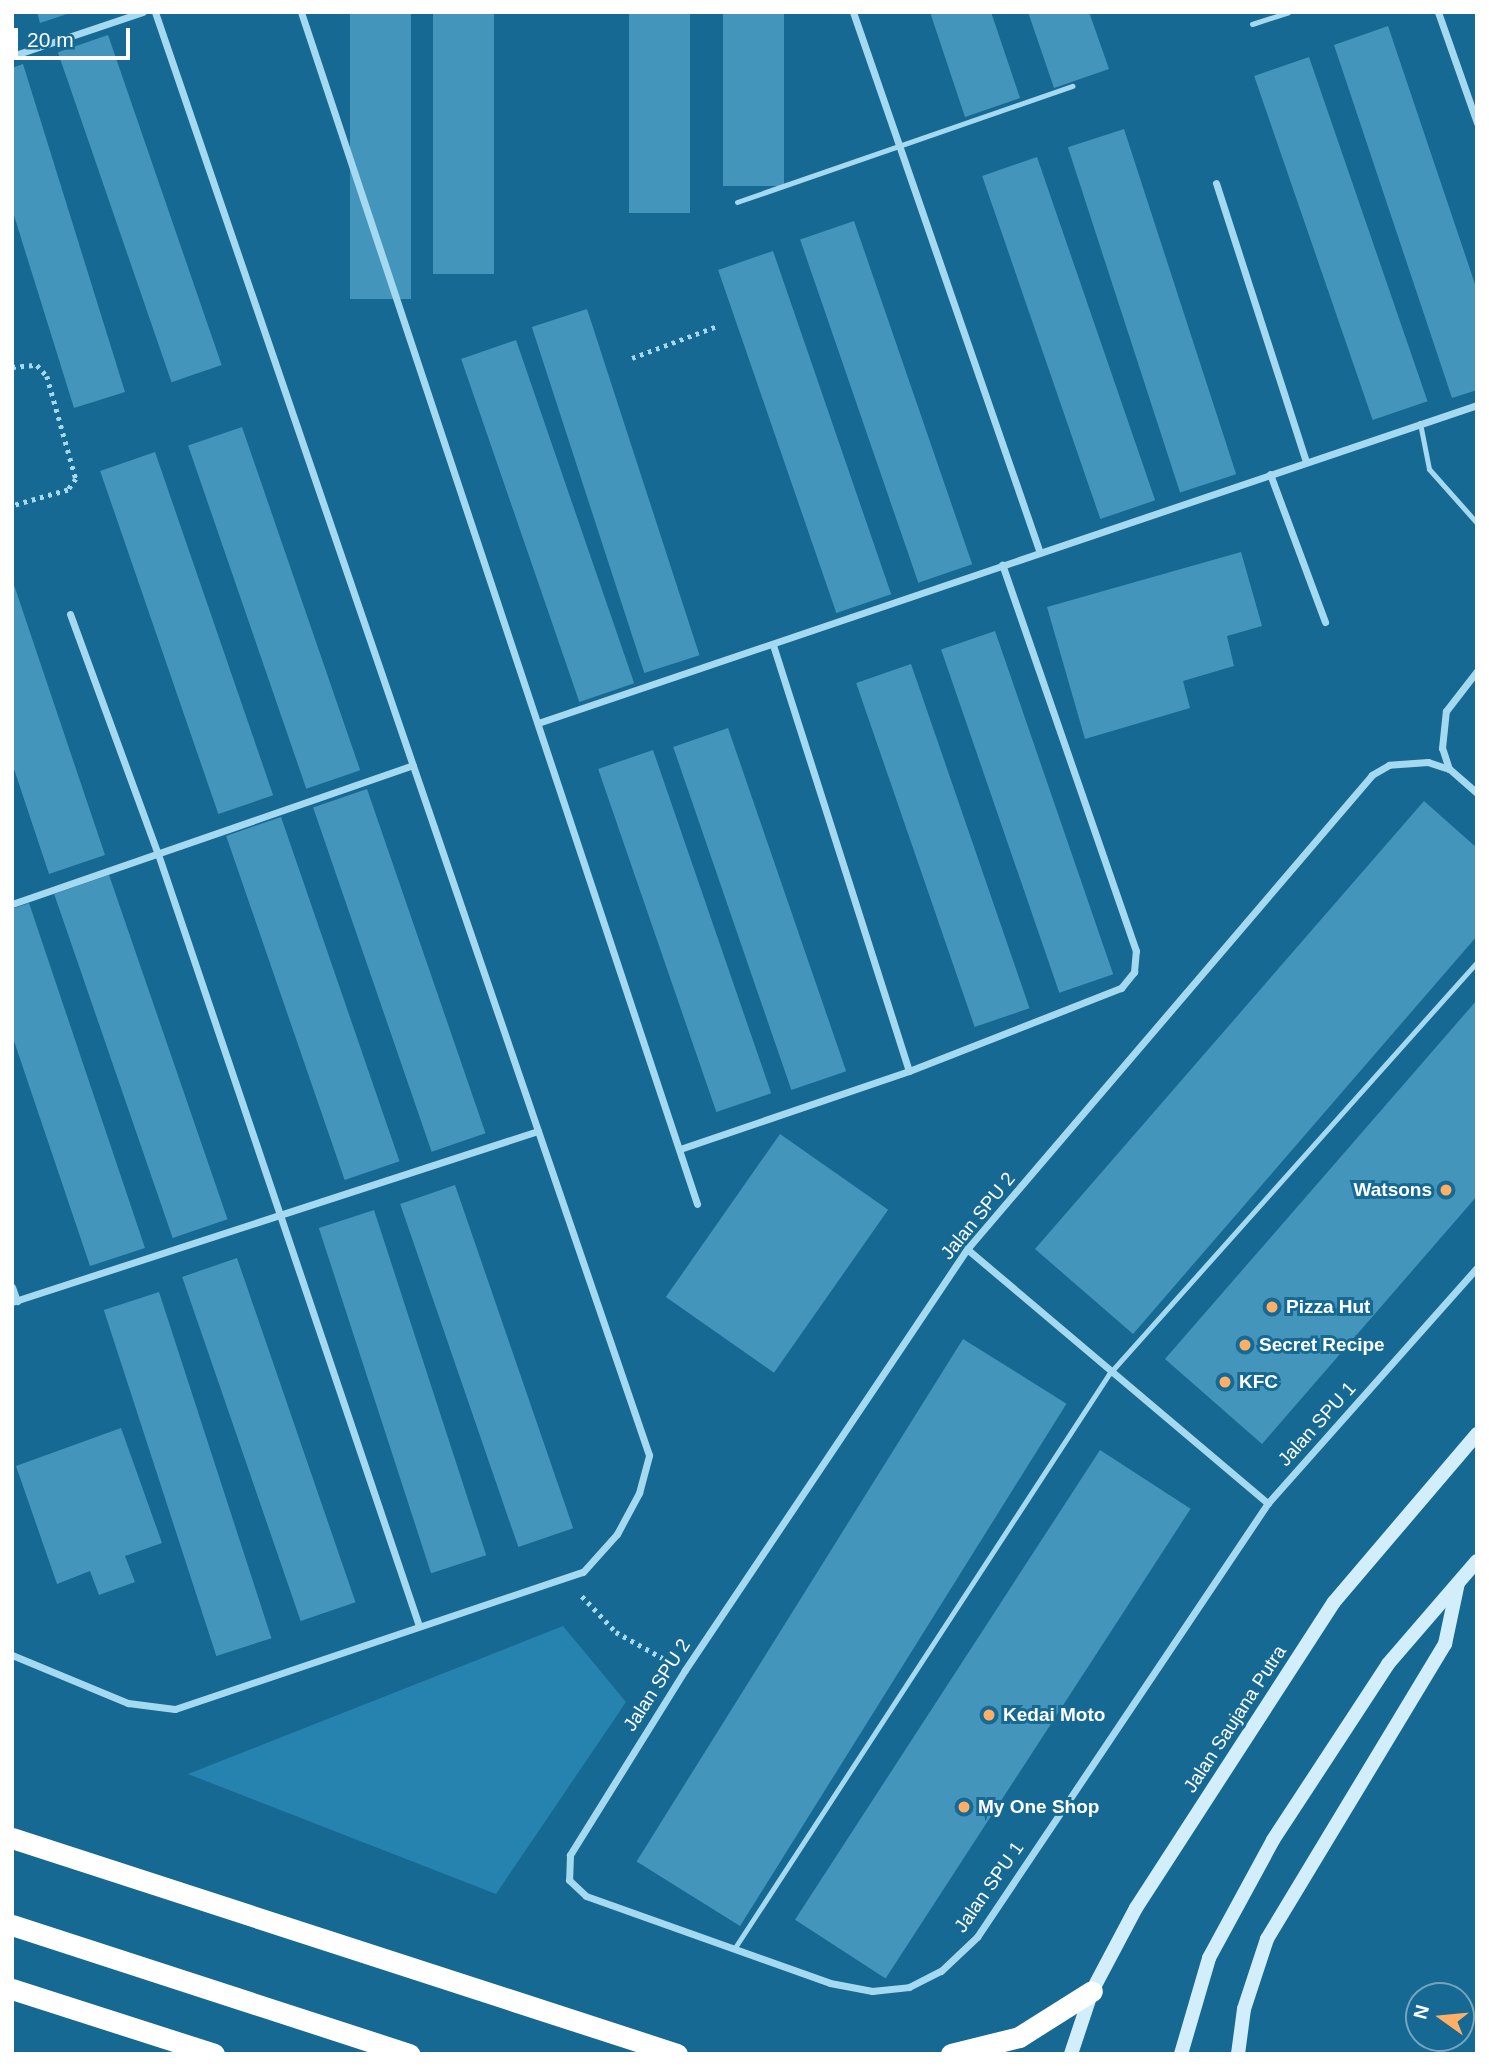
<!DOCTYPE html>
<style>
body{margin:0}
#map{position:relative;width:1489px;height:2066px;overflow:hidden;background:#166992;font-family:Arial,sans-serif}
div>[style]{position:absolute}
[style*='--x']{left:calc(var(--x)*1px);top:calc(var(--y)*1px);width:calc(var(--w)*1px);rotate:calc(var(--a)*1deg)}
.green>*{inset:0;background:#2683af}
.building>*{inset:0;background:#4495bc;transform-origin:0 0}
.path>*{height:4.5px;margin-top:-2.25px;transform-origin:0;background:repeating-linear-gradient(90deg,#a5d9f0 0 3.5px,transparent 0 8.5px)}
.service>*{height:5px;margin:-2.5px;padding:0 2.5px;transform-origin:2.5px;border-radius:2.5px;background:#a5d9f0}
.minor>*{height:7px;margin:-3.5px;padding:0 3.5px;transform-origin:3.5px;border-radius:3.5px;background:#a5d9f0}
.secondary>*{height:14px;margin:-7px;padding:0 7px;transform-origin:7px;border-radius:7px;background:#d3eefb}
.motorway>*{height:21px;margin:-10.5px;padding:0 10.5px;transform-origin:10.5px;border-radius:10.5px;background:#fff}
.dots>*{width:19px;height:19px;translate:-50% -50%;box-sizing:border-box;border:4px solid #166992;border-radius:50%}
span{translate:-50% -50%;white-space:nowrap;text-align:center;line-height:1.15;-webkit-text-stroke:6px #166992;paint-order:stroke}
.poi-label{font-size:19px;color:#fff;font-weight:700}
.right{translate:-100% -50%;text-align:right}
.left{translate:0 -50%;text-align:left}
.street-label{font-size:19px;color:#fff}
.frame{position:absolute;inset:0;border:14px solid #fff;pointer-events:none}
.north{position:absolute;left:1405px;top:1982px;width:70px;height:70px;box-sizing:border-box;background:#166992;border:2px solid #73a5be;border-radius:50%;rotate:285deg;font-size:19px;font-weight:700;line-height:28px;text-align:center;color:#fff}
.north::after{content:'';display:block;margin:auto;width:24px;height:32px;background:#ffae65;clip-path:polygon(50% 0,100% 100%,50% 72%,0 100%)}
.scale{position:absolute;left:14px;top:28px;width:116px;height:32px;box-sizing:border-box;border:4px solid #fff;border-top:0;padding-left:9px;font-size:21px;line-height:24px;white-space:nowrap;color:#fff;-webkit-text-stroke:5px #166992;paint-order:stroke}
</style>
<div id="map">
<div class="green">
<div style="clip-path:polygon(563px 1626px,626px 1702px,496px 1894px,188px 1774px)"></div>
</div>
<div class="building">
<div style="clip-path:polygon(37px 12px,70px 12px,70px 13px,40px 23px)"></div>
<div style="left:350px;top:12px;width:61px;height:287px"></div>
<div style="left:433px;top:12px;width:61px;height:262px"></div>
<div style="left:629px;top:12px;width:61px;height:201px"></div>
<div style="left:723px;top:12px;width:61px;height:174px"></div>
<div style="clip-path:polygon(930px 12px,991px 12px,1020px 98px,965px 117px)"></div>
<div style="clip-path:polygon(1028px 12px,1089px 12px,1109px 69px,1054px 88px)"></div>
<div style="clip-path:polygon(1388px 26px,1477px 290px,1477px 390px,1452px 398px,1334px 45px)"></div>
<div style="left:108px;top:35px;width:349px;height:53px;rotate:71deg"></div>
<div style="left:1309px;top:57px;width:364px;height:58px;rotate:71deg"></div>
<div style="clip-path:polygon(23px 64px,125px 392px,74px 408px,12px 209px,12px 68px)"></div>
<div style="left:1124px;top:129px;width:363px;height:59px;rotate:72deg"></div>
<div style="left:1037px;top:157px;width:363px;height:58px;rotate:71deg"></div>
<div style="left:854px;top:221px;width:363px;height:57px;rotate:71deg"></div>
<div style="left:773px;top:251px;width:363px;height:58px;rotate:71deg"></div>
<div style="left:587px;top:309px;width:364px;height:58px;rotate:72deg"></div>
<div style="left:516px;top:340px;width:363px;height:58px;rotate:71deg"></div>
<div style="left:242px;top:427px;width:363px;height:57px;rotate:71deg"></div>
<div style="left:155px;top:452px;width:363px;height:58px;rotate:71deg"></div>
<div style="clip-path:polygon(1241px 552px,1262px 626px,1227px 636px,1234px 666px,1183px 681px,1190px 708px,1085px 739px,1047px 607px)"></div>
<div style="clip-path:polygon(13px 582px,105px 855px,49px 874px,12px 763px)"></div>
<div style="left:995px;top:631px;width:363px;height:57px;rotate:71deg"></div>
<div style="left:911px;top:664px;width:364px;height:58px;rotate:71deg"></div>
<div style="left:728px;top:728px;width:363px;height:58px;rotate:71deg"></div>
<div style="left:653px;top:750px;width:363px;height:58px;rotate:71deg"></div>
<div style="left:367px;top:789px;width:364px;height:57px;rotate:71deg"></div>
<div style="clip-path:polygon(1424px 801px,1477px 848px,1477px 936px,1133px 1334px,1035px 1249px)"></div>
<div style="left:281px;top:817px;width:364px;height:58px;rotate:71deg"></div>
<div style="left:109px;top:875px;width:364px;height:58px;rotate:71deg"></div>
<div style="clip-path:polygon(29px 903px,145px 1248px,90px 1266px,12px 1035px,12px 909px)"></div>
<div style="clip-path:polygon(1477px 1000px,1477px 1196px,1262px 1444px,1165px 1359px)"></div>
<div style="left:780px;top:1134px;width:132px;height:199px;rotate:35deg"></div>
<div style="left:455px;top:1185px;width:363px;height:58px;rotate:71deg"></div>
<div style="left:374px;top:1210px;width:363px;height:58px;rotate:72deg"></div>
<div style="left:237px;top:1258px;width:364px;height:58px;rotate:71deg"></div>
<div style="left:159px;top:1292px;width:364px;height:58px;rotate:72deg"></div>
<div style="left:963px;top:1339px;width:122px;height:616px;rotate:32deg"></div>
<div style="clip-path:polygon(121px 1428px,162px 1543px,125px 1556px,135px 1582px,99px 1595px,90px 1571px,57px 1584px,16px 1466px)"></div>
<div style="left:1100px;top:1450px;width:108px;height:560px;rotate:33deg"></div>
</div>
<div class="path">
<div style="--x:632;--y:358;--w:91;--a:-20.6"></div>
<div style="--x:12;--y:367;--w:25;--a:-5"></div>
<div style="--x:37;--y:365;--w:15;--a:48"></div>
<div style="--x:47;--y:376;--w:107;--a:74.3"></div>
<div style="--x:76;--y:479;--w:14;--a:126"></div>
<div style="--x:68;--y:490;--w:58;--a:164.1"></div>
<div style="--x:582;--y:1596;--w:50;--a:46.6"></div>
<div style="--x:616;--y:1632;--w:57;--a:29.2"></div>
</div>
<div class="service">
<div style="--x:1252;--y:24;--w:38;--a:-18"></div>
<div style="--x:737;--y:202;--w:355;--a:-19.1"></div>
<div style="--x:1420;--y:423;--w:47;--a:78.9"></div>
<div style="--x:1429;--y:469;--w:72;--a:48.4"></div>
<div style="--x:734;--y:1949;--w:686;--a:-56.89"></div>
<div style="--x:1109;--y:1374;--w:552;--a:-48.23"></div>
</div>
<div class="minor">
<div style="--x:301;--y:12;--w:1256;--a:71.62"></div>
<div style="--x:853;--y:12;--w:572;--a:70.93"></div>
<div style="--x:1438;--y:12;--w:118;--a:70.6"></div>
<div style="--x:12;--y:56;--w:138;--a:-18.6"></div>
<div style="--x:1216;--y:183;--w:292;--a:72.1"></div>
<div style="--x:1270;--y:474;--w:158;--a:69.6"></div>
<div style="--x:70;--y:614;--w:256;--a:69.9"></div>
<div style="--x:158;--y:854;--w:812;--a:71.32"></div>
<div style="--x:773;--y:645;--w:447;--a:72.3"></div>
<div style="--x:541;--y:722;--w:988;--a:-18.71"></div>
<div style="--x:1449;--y:769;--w:22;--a:-108"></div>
<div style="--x:1442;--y:748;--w:37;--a:-84"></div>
<div style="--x:1446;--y:711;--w:51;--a:-52.2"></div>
<div style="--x:1477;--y:793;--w:37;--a:-139"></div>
<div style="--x:1449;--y:769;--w:22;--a:-162"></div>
<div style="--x:1428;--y:762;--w:39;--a:176"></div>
<div style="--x:1389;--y:765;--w:20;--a:150"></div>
<div style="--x:1372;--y:775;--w:623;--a:130.51"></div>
<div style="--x:967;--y:1249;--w:507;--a:123.82"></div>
<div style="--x:685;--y:1670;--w:218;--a:121.9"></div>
<div style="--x:570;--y:1855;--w:25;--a:92"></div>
<div style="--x:569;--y:1880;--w:23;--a:43"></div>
<div style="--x:586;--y:1896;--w:259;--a:19.6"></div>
<div style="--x:830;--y:1983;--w:43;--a:10.8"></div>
<div style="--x:872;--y:1991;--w:37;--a:-6"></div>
<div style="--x:909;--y:1987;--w:36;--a:-27"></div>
<div style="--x:941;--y:1971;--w:50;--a:-43.4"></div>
<div style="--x:977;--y:1937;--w:523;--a:-56.16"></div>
<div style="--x:1268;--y:1503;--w:314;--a:-48.4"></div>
<div style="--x:12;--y:904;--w:424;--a:-19.1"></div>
<div style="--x:680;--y:1149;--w:242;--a:-18.8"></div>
<div style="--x:909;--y:1071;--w:228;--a:-21.4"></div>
<div style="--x:1121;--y:988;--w:21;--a:-51"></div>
<div style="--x:1134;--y:972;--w:21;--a:-85"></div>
<div style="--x:1136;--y:951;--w:409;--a:-109.1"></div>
<div style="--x:967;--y:1249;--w:394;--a:40.2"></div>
<div style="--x:12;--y:1287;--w:15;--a:70"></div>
<div style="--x:12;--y:1302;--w:553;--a:-18.01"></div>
<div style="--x:12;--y:1655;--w:126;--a:22.5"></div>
<div style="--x:128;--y:1703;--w:47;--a:7.3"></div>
<div style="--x:175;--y:1709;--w:430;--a:-18.6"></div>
<div style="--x:583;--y:1572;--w:51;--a:-48.2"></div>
<div style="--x:617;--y:1534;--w:47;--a:-61.8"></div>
<div style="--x:639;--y:1493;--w:39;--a:-75"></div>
<div style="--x:649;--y:1455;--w:1525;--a:-108.9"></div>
</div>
<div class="secondary">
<div style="--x:1071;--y:2054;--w:66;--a:-71.6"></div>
<div style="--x:1092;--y:1991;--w:94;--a:-62.1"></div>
<div style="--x:1136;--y:1908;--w:364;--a:-57.1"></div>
<div style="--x:1334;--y:1602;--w:221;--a:-49.6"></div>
<div style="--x:1181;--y:2054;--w:100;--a:-73.7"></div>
<div style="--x:1209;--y:1958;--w:134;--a:-61.5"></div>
<div style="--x:1273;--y:1840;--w:210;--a:-56.8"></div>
<div style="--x:1388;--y:1664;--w:136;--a:-49.2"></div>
<div style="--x:1238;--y:2054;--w:45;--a:-82.4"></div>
<div style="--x:1244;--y:2009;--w:74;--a:-71.8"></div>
<div style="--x:1267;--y:1939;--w:345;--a:-58.9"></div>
<div style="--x:1445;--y:1644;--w:62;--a:-78"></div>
</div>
<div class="motorway">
<div style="--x:12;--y:1838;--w:699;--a:17.99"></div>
<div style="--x:12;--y:1925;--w:418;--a:18"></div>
<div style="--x:12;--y:1989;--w:212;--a:17.8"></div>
<div style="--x:951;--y:2054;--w:70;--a:-14"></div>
<div style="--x:1019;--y:2037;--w:86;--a:-32.2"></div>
</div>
<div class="dots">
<div style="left:1446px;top:1190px;background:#ffae65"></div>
<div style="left:1272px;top:1307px;background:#ffae65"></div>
<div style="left:1245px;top:1345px;background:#ffae65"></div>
<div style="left:1225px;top:1382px;background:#ffae65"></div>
<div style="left:989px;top:1715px;background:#ffae65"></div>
<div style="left:964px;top:1807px;background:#ffae65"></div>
</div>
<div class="poi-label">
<span class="right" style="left:1432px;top:1190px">Watsons</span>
<span class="left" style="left:1286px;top:1307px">Pizza Hut</span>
<span class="left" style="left:1259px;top:1345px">Secret Recipe</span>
<span class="left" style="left:1239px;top:1382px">KFC</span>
<span class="left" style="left:1003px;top:1715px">Kedai Moto</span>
<span class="left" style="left:978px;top:1807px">My One Shop</span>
</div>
<div class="street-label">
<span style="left:978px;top:1216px;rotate:-51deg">Jalan SPU 2</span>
<span style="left:1317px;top:1424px;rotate:-48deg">Jalan SPU 1</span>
<span style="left:657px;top:1685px;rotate:-57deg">Jalan SPU 2</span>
<span style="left:1235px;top:1719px;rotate:-57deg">Jalan Saujana Putra</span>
<span style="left:989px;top:1887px;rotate:-55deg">Jalan SPU 1</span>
</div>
<div class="frame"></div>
<div class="north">N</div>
<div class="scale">20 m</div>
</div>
